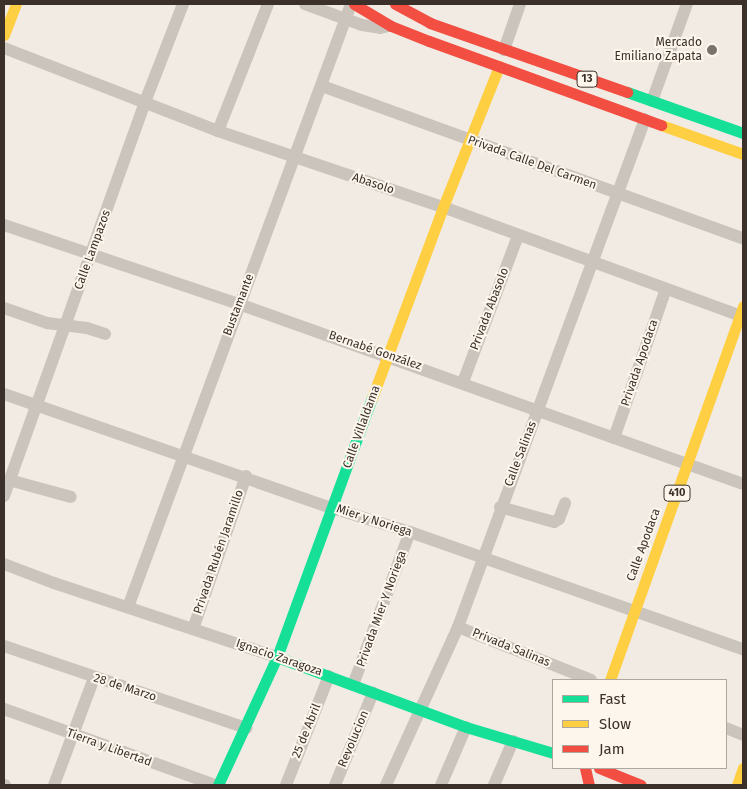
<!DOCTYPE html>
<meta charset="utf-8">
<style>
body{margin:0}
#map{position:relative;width:747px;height:789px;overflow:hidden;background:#f1ebe4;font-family:"Fira Sans",sans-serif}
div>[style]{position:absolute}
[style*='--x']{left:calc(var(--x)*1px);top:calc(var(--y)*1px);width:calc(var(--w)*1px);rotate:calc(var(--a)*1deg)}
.street>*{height:12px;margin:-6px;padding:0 6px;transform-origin:6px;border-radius:6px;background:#cac4bd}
.fast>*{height:11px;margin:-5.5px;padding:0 5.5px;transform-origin:5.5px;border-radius:5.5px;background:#16e098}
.slow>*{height:11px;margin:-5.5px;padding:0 5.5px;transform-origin:5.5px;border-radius:5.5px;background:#ffcf43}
.jam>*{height:11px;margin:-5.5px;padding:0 5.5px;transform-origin:5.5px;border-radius:5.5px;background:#f24e42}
.dots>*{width:14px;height:14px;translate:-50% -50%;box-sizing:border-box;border:2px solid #fcf6ed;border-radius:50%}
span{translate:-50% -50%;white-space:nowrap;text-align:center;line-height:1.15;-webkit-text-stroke:4px #fcf6ed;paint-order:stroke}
.shield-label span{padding:1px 4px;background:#fcf6ed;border:1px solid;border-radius:4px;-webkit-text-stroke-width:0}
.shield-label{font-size:11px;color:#3c312a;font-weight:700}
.poi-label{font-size:12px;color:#3c312a}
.right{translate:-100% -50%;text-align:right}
.street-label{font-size:12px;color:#3c312a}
.frame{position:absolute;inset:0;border:5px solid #3c312a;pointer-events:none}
.legend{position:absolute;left:552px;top:679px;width:175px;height:90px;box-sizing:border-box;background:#fcf6ed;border:1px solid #afa79f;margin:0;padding:6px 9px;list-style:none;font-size:15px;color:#3c312a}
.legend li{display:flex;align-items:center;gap:10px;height:25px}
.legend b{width:25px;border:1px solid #afa79f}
</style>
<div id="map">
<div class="street">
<div style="--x:305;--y:4;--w:61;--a:20.2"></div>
<div style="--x:362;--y:25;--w:18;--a:9"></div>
<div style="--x:380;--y:28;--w:9;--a:-13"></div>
<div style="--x:4;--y:48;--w:230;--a:21.2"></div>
<div style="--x:218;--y:131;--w:237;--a:18.7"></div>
<div style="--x:443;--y:207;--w:320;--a:20.1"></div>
<div style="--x:504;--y:50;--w:49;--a:-70.8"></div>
<div style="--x:322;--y:86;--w:448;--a:19.9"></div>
<div style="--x:652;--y:101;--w:103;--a:-70.2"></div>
<div style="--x:218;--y:131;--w:136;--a:-68.5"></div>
<div style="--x:4;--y:225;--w:248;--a:18.6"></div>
<div style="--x:239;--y:304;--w:535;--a:19.65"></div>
<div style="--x:4;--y:308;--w:46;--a:19.2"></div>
<div style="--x:47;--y:323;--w:40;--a:7.1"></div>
<div style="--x:87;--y:328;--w:19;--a:18"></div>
<div style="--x:463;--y:382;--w:156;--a:-69.4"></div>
<div style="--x:4;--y:394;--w:347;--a:19.2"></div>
<div style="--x:332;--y:508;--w:82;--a:17.1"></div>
<div style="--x:410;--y:532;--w:353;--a:19.4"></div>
<div style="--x:614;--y:438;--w:158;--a:-70.8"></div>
<div style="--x:9;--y:480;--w:64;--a:15.3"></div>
<div style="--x:4;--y:496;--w:418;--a:-70.3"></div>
<div style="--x:145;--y:102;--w:105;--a:-68.8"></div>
<div style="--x:500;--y:507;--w:56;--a:15.5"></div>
<div style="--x:554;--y:522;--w:6;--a:-31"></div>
<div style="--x:559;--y:519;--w:17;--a:-69"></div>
<div style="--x:4;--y:564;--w:53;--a:20.8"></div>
<div style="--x:54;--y:583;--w:235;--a:18.4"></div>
<div style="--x:128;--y:607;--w:643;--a:-69.7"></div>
<div style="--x:458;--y:627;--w:143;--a:21.7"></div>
<div style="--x:193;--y:629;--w:162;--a:-70.9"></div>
<div style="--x:4;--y:646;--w:256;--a:18.7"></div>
<div style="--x:353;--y:685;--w:163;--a:-69.6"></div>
<div style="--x:4;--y:709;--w:224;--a:19.8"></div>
<div style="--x:726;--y:728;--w:18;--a:22"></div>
<div style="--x:4;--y:785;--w:1;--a:0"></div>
<div style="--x:54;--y:785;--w:114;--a:-69.5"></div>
<div style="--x:286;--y:785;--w:117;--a:-68.5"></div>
<div style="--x:335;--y:785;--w:100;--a:-67.6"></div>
<div style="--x:386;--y:785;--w:174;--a:-65.5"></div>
<div style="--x:458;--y:627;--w:541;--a:-69.79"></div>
<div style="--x:441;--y:785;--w:63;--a:-66.7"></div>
<div style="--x:494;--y:785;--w:48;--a:-66.6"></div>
</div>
<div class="fast">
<div style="--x:627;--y:92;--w:123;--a:19.5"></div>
<div style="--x:277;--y:657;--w:202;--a:20.3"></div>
<div style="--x:466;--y:727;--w:91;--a:16.6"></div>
<div style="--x:218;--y:785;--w:141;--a:-65.3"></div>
<div style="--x:277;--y:657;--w:276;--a:-69.9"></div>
</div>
<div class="slow">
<div style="--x:4;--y:35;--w:33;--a:-69"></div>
<div style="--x:661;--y:125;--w:87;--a:19.5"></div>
<div style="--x:372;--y:398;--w:204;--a:-69.6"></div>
<div style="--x:443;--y:207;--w:152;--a:-68.3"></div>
<div style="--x:610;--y:680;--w:397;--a:-70.4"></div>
<div style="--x:737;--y:785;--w:18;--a:-71"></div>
</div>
<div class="jam">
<div style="--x:354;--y:4;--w:43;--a:30.7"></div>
<div style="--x:391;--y:26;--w:41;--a:21.5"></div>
<div style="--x:429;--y:41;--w:247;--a:19.9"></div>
<div style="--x:395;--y:4;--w:40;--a:28"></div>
<div style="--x:430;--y:23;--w:209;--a:19.3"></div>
<div style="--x:585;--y:768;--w:17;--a:77"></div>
<div style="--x:599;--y:768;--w:45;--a:22"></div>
</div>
<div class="dots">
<div style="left:712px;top:50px;background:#7b726b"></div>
</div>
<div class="shield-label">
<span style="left:587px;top:79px">13</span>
<span style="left:677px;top:493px">410</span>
</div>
<div class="poi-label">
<span class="right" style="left:702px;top:50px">Mercado<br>Emiliano Zapata</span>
</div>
<div class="street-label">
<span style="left:532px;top:163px;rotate:20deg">Privada Calle Del Carmen</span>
<span style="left:373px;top:184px;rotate:18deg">Abasolo</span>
<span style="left:93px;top:250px;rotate:-70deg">Calle Lampazos</span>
<span style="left:239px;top:305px;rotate:-69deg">Bustamante</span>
<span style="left:490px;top:309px;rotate:-69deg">Privada Abasolo</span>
<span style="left:375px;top:351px;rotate:19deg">Bernabé González</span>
<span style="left:640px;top:363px;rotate:-71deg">Privada Apodaca</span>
<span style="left:362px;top:427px;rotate:-70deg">Calle Villaldama</span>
<span style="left:521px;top:454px;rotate:-69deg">Calle Salinas</span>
<span style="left:374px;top:521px;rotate:18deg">Mier y Noriega</span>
<span style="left:644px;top:545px;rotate:-70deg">Calle Apodaca</span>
<span style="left:219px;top:552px;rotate:-71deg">Privada Rubén Jaramillo</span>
<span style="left:382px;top:609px;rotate:-70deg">Privada Mier Y Noriega</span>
<span style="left:511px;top:648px;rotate:22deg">Privada Salinas</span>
<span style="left:279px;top:658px;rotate:19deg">Ignacio Zaragoza</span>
<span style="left:125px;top:688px;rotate:18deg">28 de Marzo</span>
<span style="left:307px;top:731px;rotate:-68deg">25 de Abril</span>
<span style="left:354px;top:739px;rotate:-67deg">Revolucion</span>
<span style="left:109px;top:748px;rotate:20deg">Tierra y Libertad</span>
</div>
<div class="frame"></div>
<ul class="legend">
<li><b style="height:6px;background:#16e098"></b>Fast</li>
<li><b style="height:6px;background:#ffcf43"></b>Slow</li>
<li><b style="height:6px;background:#f24e42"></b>Jam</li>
</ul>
</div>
